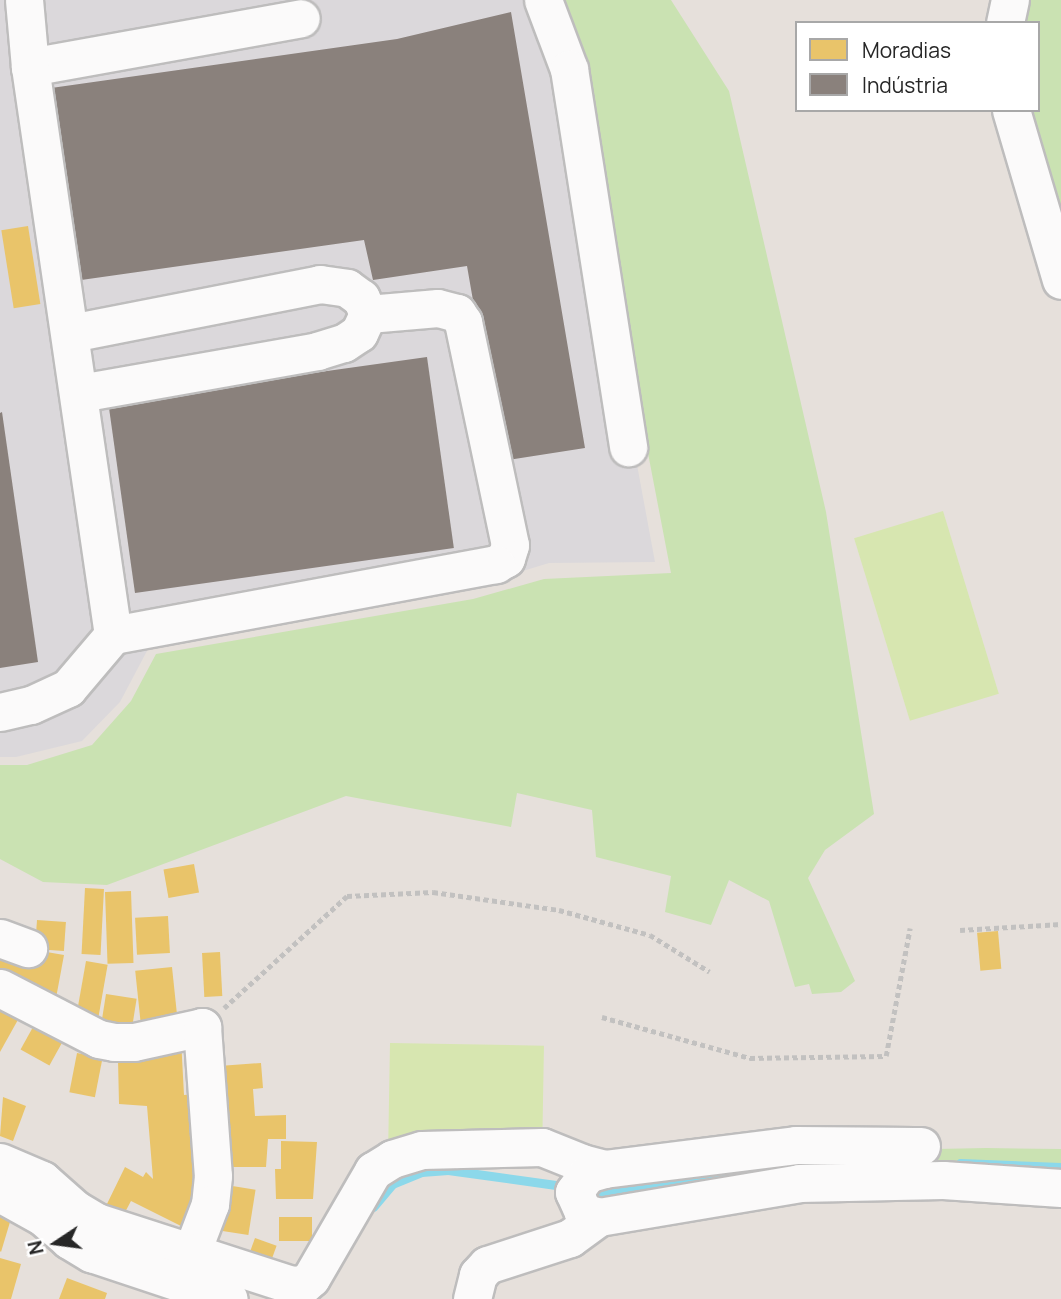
<!DOCTYPE html>
<meta charset="utf-8">
<style>
body{margin:0}
#map{position:relative;width:1061px;height:1299px;overflow:hidden;background:#e6e0db;font-family:Manrope,sans-serif}
div>[style]{position:absolute}
[style*='--x']{left:calc(var(--x)*1px);top:calc(var(--y)*1px);width:calc(var(--w)*1px);rotate:calc(var(--a)*1deg)}
.industrial>*{inset:0;background:#dbd8db}
.green>*{inset:0;background:#cae2b2}
.pitch>*{inset:0;background:#d7e6b0;transform-origin:0 0}
.homes>*{inset:0;background:#e9c46a;transform-origin:0 0}
.industry>*{inset:0;background:#8a817c;transform-origin:0 0}
.stream>*{height:9px;margin:-4.5px;padding:0 4.5px;transform-origin:4.5px;border-radius:4.5px;background:#8cd8ea}
.path>*{height:4.5px;margin-top:-2.25px;transform-origin:0;background:repeating-linear-gradient(90deg,#c2c1c0 0 5px,transparent 0 8.5px)}
.roads{filter:drop-shadow(2px 0 #bebdbd) drop-shadow(-2px 0 #bebdbd) drop-shadow(0 2px #bebdbd) drop-shadow(0 -2px #bebdbd)}
.minor>*{height:37px;margin:-18.5px;padding:0 18.5px;transform-origin:18.5px;border-radius:18.5px;background:#fbfafa}
span{translate:-50% -50%;white-space:nowrap;text-align:center;line-height:1.15;-webkit-text-stroke:7px #fff;paint-order:stroke}
.legend{position:absolute;left:795px;top:21px;width:245px;height:91px;box-sizing:border-box;background:#fff;border:2px solid #a8a8a8;margin:0;padding:9px 12px;list-style:none;font-size:21px;color:#262626}
.legend li{display:flex;align-items:center;gap:14px;height:35px}
.legend b{width:35px;border:2px solid #a8a8a8}
.north{position:absolute;left:21px;top:1208px;width:70px;height:70px;-webkit-text-stroke:5px #fff;paint-order:stroke;rotate:257deg;font-size:19px;font-weight:700;line-height:28px;text-align:center;color:#262626}
.north::after{content:'';display:block;margin:auto;width:24px;height:32px;background:#262626;clip-path:polygon(50% 0,100% 100%,50% 72%,0 100%)}
</style>
<div id="map">
<div class="industrial">
<div style="clip-path:polygon(0 0,551px 0,655px 562px,549px 563px,444px 595px,148px 649px,120px 702px,82px 741px,16px 757px,0 757px)"></div>
</div>
<div class="green">
<div style="clip-path:polygon(561px 0,671px 0,729px 91px,826px 512px,874px 814px,825px 850px,808px 878px,855px 981px,841px 992px,812px 994px,809px 984px,795px 987px,769px 901px,729px 880px,711px 925px,665px 912px,671px 876px,596px 857px,592px 810px,517px 793px,511px 827px,346px 796px,107px 885px,43px 882px,0 859px,0 765px,27px 765px,92px 745px,131px 701px,156px 654px,473px 599px,544px 579px,671px 573px)"></div>
<div style="clip-path:polygon(1026px 0,1061px 0,1061px 246px,1025px 110px,1038px 110px,1038px 23px,1023px 23px)"></div>
<div style="clip-path:polygon(986px 1148px,1061px 1149px,1061px 1180px,786px 1178px,781px 1164px,786px 1152px)"></div>
</div>
<div class="pitch">
<div style="left:943px;top:511px;width:191px;height:93px;rotate:73deg"></div>
<div style="left:390px;top:1043px;width:154px;height:98px;rotate:1deg"></div>
</div>
<div class="homes">
<div style="left:28px;top:226px;width:79px;height:27px;rotate:81deg"></div>
<div style="left:194px;top:864px;width:29px;height:31px;rotate:80deg"></div>
<div style="left:85px;top:888px;width:19px;height:66px;rotate:3deg"></div>
<div style="left:131px;top:891px;width:72px;height:26px;rotate:88deg"></div>
<div style="left:168px;top:916px;width:37px;height:33px;rotate:87deg"></div>
<div style="left:37px;top:920px;width:29px;height:29px;rotate:4deg"></div>
<div style="left:998px;top:931px;width:38px;height:21px;rotate:85deg"></div>
<div style="clip-path:polygon(0 944px,64px 955px,54px 1009px,0 980px)"></div>
<div style="left:220px;top:952px;width:44px;height:18px;rotate:87deg"></div>
<div style="left:86px;top:961px;width:22px;height:59px;rotate:10deg"></div>
<div style="left:172px;top:967px;width:59px;height:37px;rotate:84deg"></div>
<div style="left:106px;top:994px;width:31px;height:36px;rotate:9deg"></div>
<div style="clip-path:polygon(0 998px,24px 1009px,0 1052px)"></div>
<div style="left:38px;top:1018px;width:33px;height:36px;rotate:29deg"></div>
<div style="clip-path:polygon(181px 1039px,184px 1095px,195px 1094px,203px 1155px,187px 1229px,131px 1201px,123px 1216px,105px 1208px,125px 1167px,143px 1177px,146px 1172px,153px 1179px,147px 1106px,119px 1104px,118px 1060px,144px 1062px,142px 1050px)"></div>
<div style="left:77px;top:1053px;width:26px;height:40px;rotate:11deg"></div>
<div style="clip-path:polygon(261px 1063px,263px 1088px,253px 1089px,255px 1116px,286px 1115px,286px 1139px,268px 1139px,266px 1167px,223px 1167px,219px 1066px)"></div>
<div style="clip-path:polygon(3px 1097px,26px 1106px,13px 1141px,0 1136px)"></div>
<div style="clip-path:polygon(281px 1141px,317px 1142px,313px 1199px,276px 1199px,275px 1169px,281px 1169px)"></div>
<div style="left:220px;top:1184px;width:36px;height:46px;rotate:9deg"></div>
<div style="clip-path:polygon(0 1208px,13px 1212px,1px 1252px,0 1251px)"></div>
<div style="left:279px;top:1217px;width:33px;height:24px"></div>
<div style="left:255px;top:1238px;width:23px;height:21px;rotate:20deg"></div>
<div style="clip-path:polygon(0 1258px,21px 1264px,11px 1299px,0 1299px)"></div>
<div style="clip-path:polygon(67px 1278px,107px 1293px,105px 1299px,59px 1299px)"></div>
</div>
<div class="industry">
<div style="clip-path:polygon(511px 12px,585px 448px,501px 461px,467px 266px,373px 280px,364px 240px,67px 282px,37px 90px,397px 39px)"></div>
<div style="left:427px;top:357px;width:193px;height:322px;rotate:82deg"></div>
<div style="clip-path:polygon(2px 412px,38px 662px,0 668px,0 413px)"></div>
</div>
<div class="stream">
<div style="--x:960;--y:1163;--w:101;--a:2.3"></div>
<div style="--x:776;--y:1167;--w:20;--a:-3"></div>
<div style="--x:598;--y:1192;--w:146;--a:-7.9"></div>
<div style="--x:373;--y:1207;--w:30;--a:-50"></div>
<div style="--x:392;--y:1184;--w:31;--a:-22"></div>
<div style="--x:421;--y:1172;--w:27;--a:-4"></div>
<div style="--x:448;--y:1170;--w:116;--a:7.9"></div>
</div>
<div class="path">
<div style="--x:960;--y:930;--w:101;--a:-3.4"></div>
<div style="--x:224;--y:1008;--w:166;--a:-42.3"></div>
<div style="--x:347;--y:896;--w:86;--a:-2.7"></div>
<div style="--x:433;--y:892;--w:127;--a:8.1"></div>
<div style="--x:559;--y:910;--w:94;--a:15.4"></div>
<div style="--x:650;--y:935;--w:70;--a:31.7"></div>
<div style="--x:602;--y:1017;--w:154;--a:15.5"></div>
<div style="--x:750;--y:1058;--w:136;--a:-0.8"></div>
<div style="--x:886;--y:1056;--w:130;--a:-79.4"></div>
</div>
<div class="roads">
<div class="minor">
<div style="--x:543;--y:0;--w:74;--a:69.4"></div>
<div style="--x:569;--y:69;--w:383;--a:81.1"></div>
<div style="--x:1005;--y:23;--w:24;--a:-78"></div>
<div style="--x:30;--y:67;--w:275;--a:-10.2"></div>
<div style="--x:1011;--y:110;--w:177;--a:73.6"></div>
<div style="--x:71;--y:333;--w:254;--a:-11.1"></div>
<div style="--x:320;--y:284;--w:27;--a:8"></div>
<div style="--x:347;--y:288;--w:17;--a:36"></div>
<div style="--x:361;--y:298;--w:17;--a:66"></div>
<div style="--x:368;--y:314;--w:70;--a:-4.9"></div>
<div style="--x:438;--y:308;--w:20;--a:15"></div>
<div style="--x:457;--y:313;--w:11;--a:56"></div>
<div style="--x:463;--y:322;--w:228;--a:78.1"></div>
<div style="--x:510;--y:545;--w:14;--a:107"></div>
<div style="--x:506;--y:558;--w:12;--a:149"></div>
<div style="--x:496;--y:564;--w:390;--a:169.5"></div>
<div style="--x:80;--y:393;--w:241;--a:-10"></div>
<div style="--x:317;--y:351;--w:28;--a:-17"></div>
<div style="--x:344;--y:343;--w:18;--a:-34"></div>
<div style="--x:359;--y:333;--w:21;--a:-65"></div>
<div style="--x:0;--y:712;--w:32;--a:-13"></div>
<div style="--x:31;--y:705;--w:41;--a:-24.7"></div>
<div style="--x:68;--y:688;--w:70;--a:-49.7"></div>
<div style="--x:113;--y:635;--w:574;--a:-98.31"></div>
<div style="--x:30;--y:67;--w:67;--a:-95.1"></div>
<div style="--x:0;--y:938;--w:30;--a:20"></div>
<div style="--x:0;--y:988;--w:111;--a:27.3"></div>
<div style="--x:99;--y:1039;--w:15;--a:11"></div>
<div style="--x:114;--y:1042;--w:20;--a:0"></div>
<div style="--x:134;--y:1042;--w:70;--a:-12.4"></div>
<div style="--x:202;--y:1027;--w:149;--a:85.8"></div>
<div style="--x:213;--y:1176;--w:28;--a:96"></div>
<div style="--x:210;--y:1204;--w:53;--a:110.8"></div>
<div style="--x:0;--y:1162;--w:46;--a:23.2"></div>
<div style="--x:42;--y:1180;--w:44;--a:41.3"></div>
<div style="--x:75;--y:1209;--w:26;--a:31"></div>
<div style="--x:97;--y:1222;--w:205;--a:17.9"></div>
<div style="--x:292;--y:1285;--w:12;--a:-5"></div>
<div style="--x:304;--y:1284;--w:9;--a:-41"></div>
<div style="--x:311;--y:1278;--w:124;--a:-59.9"></div>
<div style="--x:373;--y:1171;--w:22;--a:-32"></div>
<div style="--x:392;--y:1159;--w:31;--a:-17"></div>
<div style="--x:422;--y:1150;--w:120;--a:-1.4"></div>
<div style="--x:542;--y:1147;--w:43;--a:21.8"></div>
<div style="--x:582;--y:1163;--w:23;--a:15"></div>
<div style="--x:604;--y:1169;--w:193;--a:-7.1"></div>
<div style="--x:796;--y:1145;--w:125;--a:0.5"></div>
<div style="--x:0;--y:1193;--w:49;--a:29.2"></div>
<div style="--x:43;--y:1217;--w:35;--a:41"></div>
<div style="--x:69;--y:1240;--w:26;--a:31"></div>
<div style="--x:91;--y:1253;--w:145;--a:18.4"></div>
<div style="--x:599;--y:1217;--w:17;--a:-163"></div>
<div style="--x:583;--y:1212;--w:22;--a:-114"></div>
<div style="--x:574;--y:1192;--w:22;--a:-54"></div>
<div style="--x:587;--y:1174;--w:18;--a:-16"></div>
<div style="--x:472;--y:1299;--w:25;--a:-76"></div>
<div style="--x:478;--y:1275;--w:13;--a:-48"></div>
<div style="--x:487;--y:1265;--w:87;--a:-18"></div>
<div style="--x:570;--y:1238;--w:36;--a:-36"></div>
<div style="--x:599;--y:1217;--w:203;--a:-9.6"></div>
<div style="--x:799;--y:1183;--w:144;--a:-1.2"></div>
<div style="--x:943;--y:1180;--w:118;--a:3.9"></div>
</div>
</div>
<ul class="legend">
<li><b style="height:19px;background:#e9c46a"></b>Moradias</li>
<li><b style="height:19px;background:#8a817c"></b>Indústria</li>
</ul>
<div class="north">N</div>
</div>
